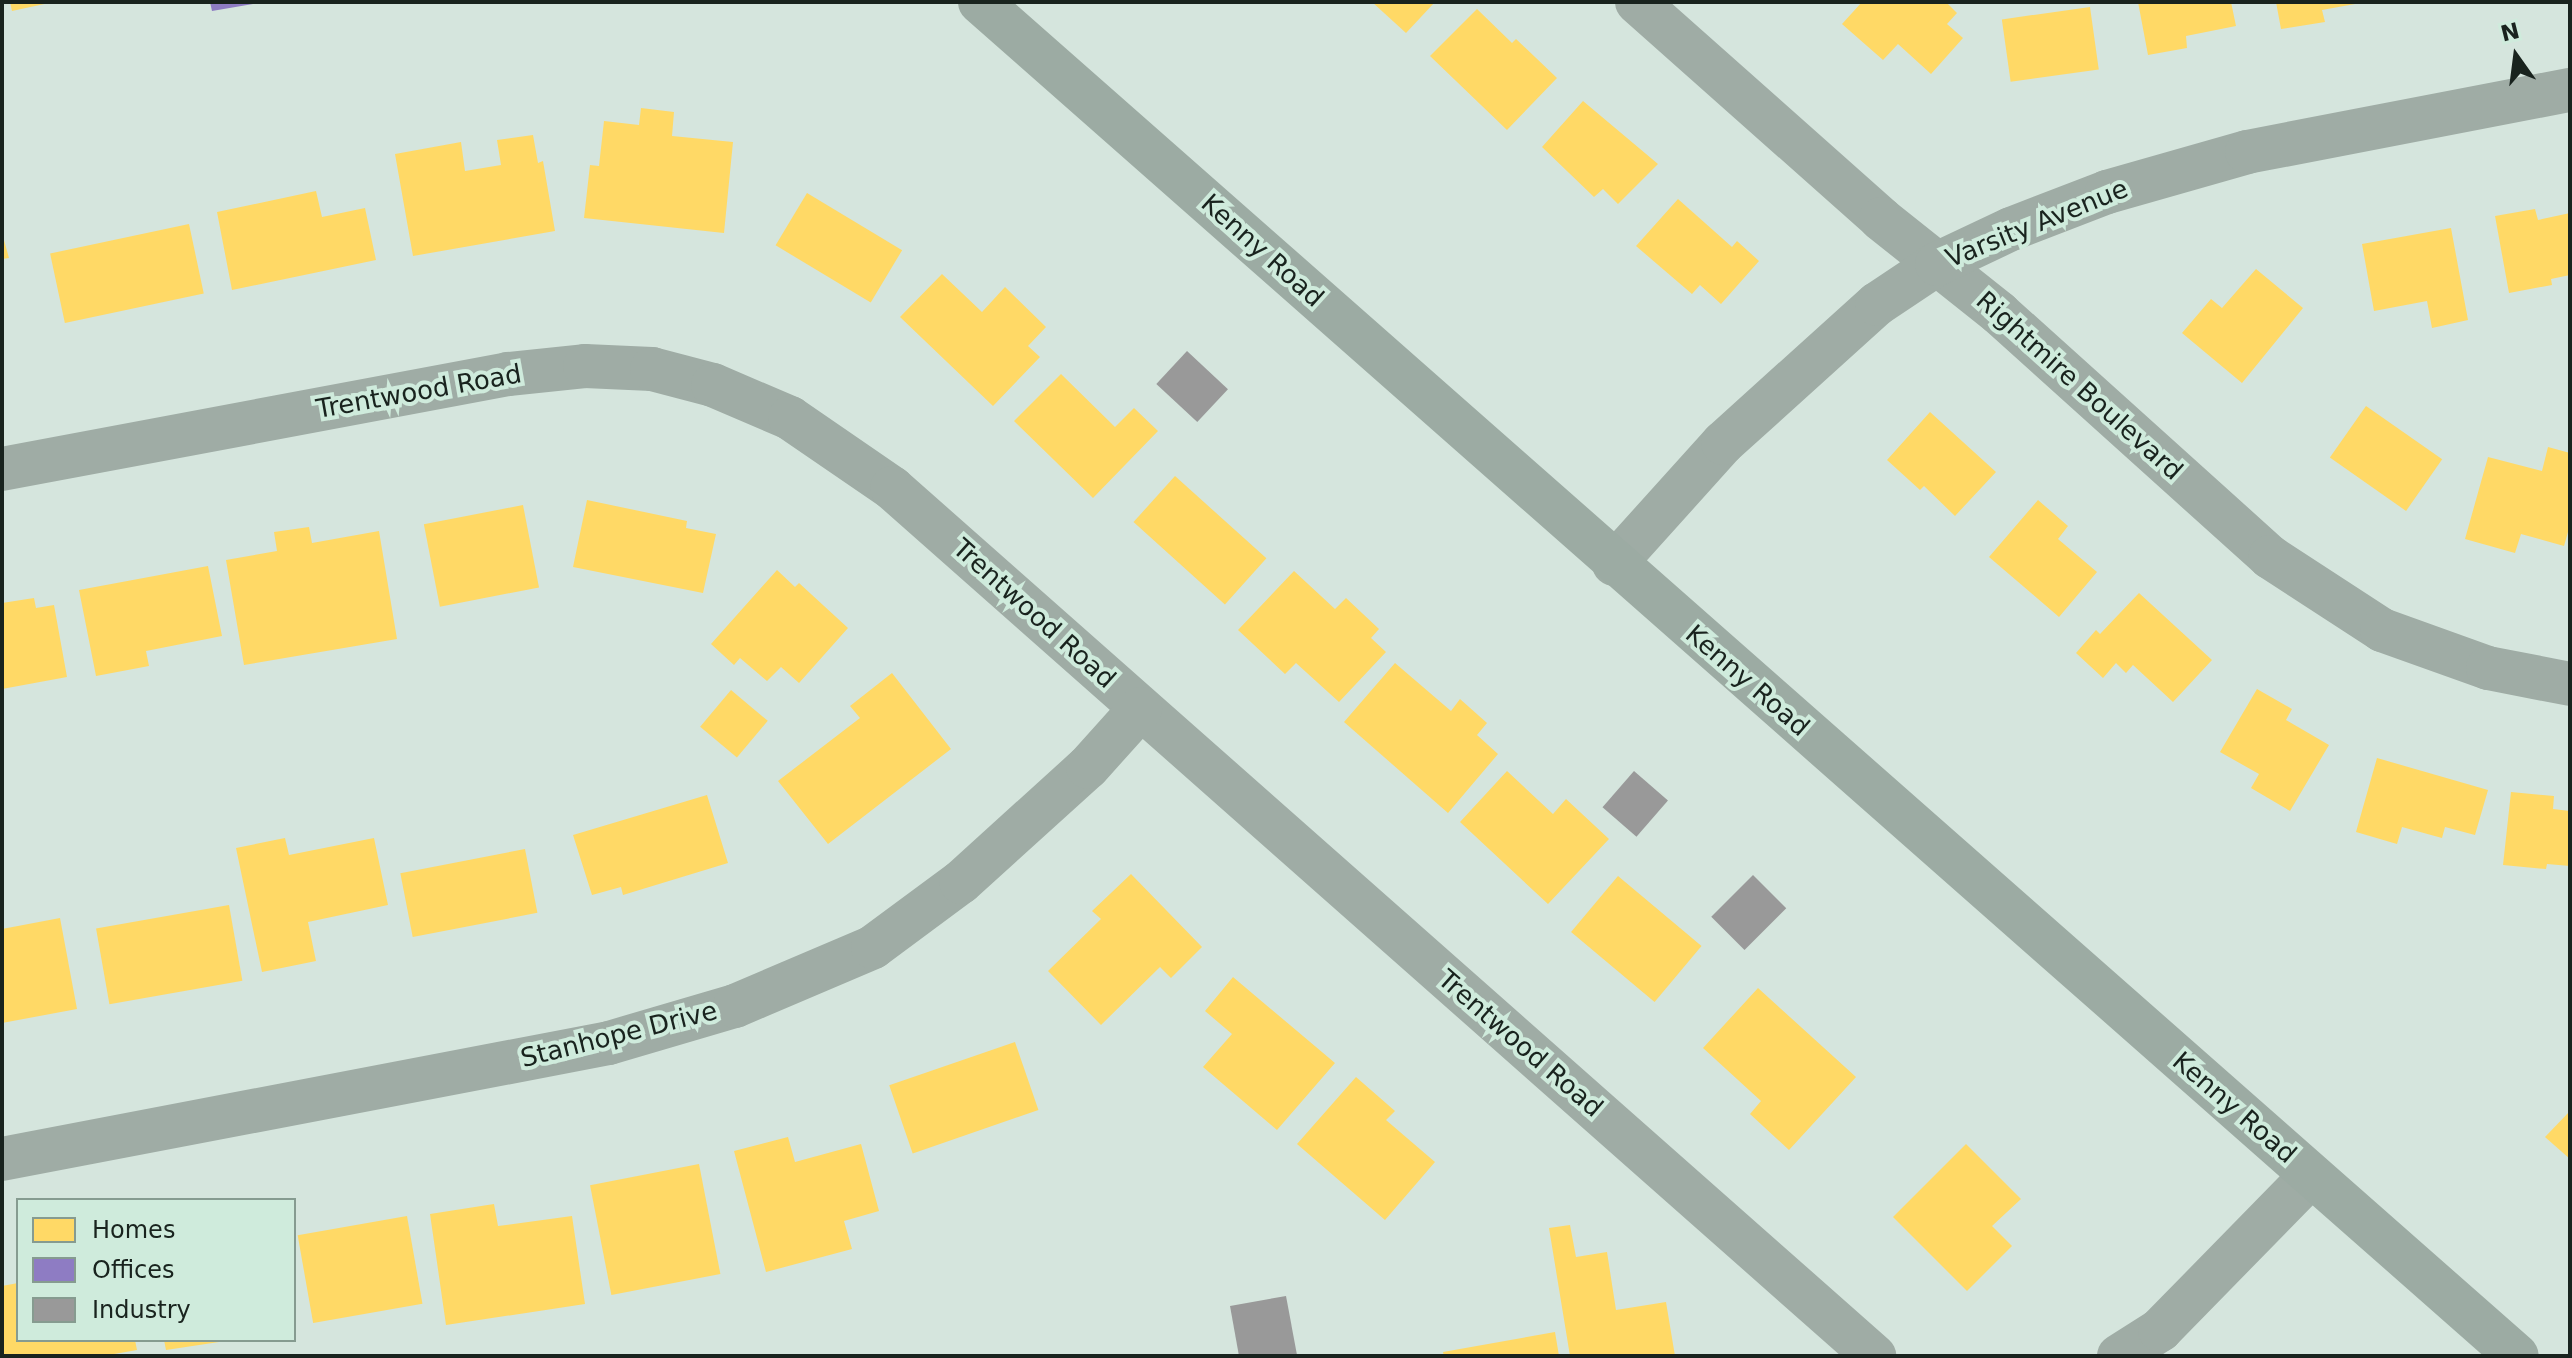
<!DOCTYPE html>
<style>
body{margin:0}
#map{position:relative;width:2572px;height:1358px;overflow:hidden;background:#d5e5dd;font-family:"DejaVu Sans",sans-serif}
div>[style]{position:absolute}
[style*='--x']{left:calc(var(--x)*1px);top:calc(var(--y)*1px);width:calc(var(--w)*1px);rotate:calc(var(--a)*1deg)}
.homes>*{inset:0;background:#ffd966;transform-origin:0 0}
.offices>*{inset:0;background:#8e7cc3}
.industry>*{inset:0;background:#999;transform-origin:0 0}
.minor>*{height:44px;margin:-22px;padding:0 22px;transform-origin:22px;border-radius:22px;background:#9faca5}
.secondary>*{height:44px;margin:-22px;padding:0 22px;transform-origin:22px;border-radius:22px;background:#9caba3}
span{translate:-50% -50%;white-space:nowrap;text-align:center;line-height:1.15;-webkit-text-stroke:8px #cfebdc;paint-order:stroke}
.street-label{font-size:26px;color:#19231e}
.frame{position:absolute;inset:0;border:4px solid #19231e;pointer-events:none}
.legend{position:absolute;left:16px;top:1198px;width:280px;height:144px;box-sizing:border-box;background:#cfebdc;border:2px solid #869b90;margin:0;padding:10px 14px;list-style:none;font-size:24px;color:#19231e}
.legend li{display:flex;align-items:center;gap:16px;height:40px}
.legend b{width:40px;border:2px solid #869b90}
.north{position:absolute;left:2476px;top:16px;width:80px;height:80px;-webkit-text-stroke:6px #cfebdc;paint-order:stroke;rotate:346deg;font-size:22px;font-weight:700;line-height:32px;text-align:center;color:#19231e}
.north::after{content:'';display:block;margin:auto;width:28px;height:36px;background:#19231e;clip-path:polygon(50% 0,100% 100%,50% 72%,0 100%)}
</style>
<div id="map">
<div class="homes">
<div style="clip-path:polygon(10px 2px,49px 2px,49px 3px,12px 11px)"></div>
<div style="clip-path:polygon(1372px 2px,1435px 2px,1406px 33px)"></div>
<div style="clip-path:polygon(1862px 2px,1946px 2px,1957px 13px,1947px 24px,1963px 38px,1931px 74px,1898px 44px,1883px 60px,1842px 24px)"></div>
<div style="clip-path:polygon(2138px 2px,2231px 2px,2236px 26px,2186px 36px,2187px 48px,2148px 55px)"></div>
<div style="clip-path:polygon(2276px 2px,2354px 2px,2355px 4px,2322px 10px,2325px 22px,2281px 29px)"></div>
<div style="left:2090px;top:7px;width:63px;height:89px;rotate:82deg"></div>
<div style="clip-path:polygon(1477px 9px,1512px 43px,1516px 39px,1557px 78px,1507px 130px,1430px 56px)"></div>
<div style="clip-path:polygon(1583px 101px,1658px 164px,1618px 204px,1603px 189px,1594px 197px,1542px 147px)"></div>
<div style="clip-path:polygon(641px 108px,674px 112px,672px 136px,733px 142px,724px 233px,584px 218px,590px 165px,599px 166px,604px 121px,639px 125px)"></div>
<div style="clip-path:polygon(533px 135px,538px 163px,543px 161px,555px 231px,413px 256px,395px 154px,461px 142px,465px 171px,501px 165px,497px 140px)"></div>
<div style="clip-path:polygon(316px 191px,322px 217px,365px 208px,376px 260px,232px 290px,217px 212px)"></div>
<div style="left:807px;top:193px;width:111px;height:61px;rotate:31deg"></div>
<div style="clip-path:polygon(1678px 199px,1732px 247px,1737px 241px,1759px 261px,1721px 304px,1700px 285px,1692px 294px,1636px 246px)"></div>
<div style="clip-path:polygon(2535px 209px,2538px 220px,2570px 213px,2570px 275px,2551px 279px,2552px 285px,2509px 293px,2495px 216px)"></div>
<div style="left:189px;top:224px;width:71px;height:142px;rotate:78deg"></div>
<div style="clip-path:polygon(2451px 228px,2468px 320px,2432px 328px,2427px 301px,2374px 311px,2362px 244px)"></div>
<div style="clip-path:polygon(2px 233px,9px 258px,2px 259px)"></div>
<div style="clip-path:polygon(2256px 269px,2303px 308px,2242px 383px,2182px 333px,2211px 299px,2222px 308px)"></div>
<div style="clip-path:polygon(942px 274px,982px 312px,1005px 287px,1046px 327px,1028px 346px,1040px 357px,993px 406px,900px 317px)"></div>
<div style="clip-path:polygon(1061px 374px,1115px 427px,1134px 408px,1158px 431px,1093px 498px,1014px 421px)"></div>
<div style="left:2366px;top:406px;width:93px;height:63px;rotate:35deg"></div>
<div style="clip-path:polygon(1930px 412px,1996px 472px,1955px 516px,1924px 486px,1920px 490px,1887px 460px)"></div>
<div style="clip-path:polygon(2548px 447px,2570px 453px,2570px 525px,2564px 546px,2521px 534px,2515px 553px,2465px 539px,2488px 457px,2542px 471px)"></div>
<div style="left:1175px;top:476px;width:123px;height:62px;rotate:42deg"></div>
<div style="clip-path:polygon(587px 500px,687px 521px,686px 528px,716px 534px,703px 593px,573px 567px)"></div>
<div style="clip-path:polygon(2038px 500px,2068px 526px,2058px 539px,2097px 572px,2059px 617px,1989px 557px)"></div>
<div style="left:523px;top:505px;width:84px;height:101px;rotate:79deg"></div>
<div style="clip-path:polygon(309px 527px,312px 543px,379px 531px,397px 639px,244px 665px,226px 560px,277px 551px,274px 532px)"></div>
<div style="clip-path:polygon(208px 566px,222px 636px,146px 651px,149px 666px,96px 676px,79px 590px)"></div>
<div style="clip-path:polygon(777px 570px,795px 587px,799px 583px,848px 628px,799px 683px,781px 667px,767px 681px,740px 658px,734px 665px,711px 644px)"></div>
<div style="clip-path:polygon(1294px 571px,1335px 609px,1346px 598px,1379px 629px,1371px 638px,1386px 652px,1339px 702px,1296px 663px,1285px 674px,1238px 630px)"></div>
<div style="clip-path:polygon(2139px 593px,2212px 660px,2173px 702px,2133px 665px,2126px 673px,2116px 663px,2103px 678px,2076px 653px,2096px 630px,2100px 634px)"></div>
<div style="clip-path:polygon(34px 598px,36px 608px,54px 605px,67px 677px,2px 689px,2px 603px)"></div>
<div style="clip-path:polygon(1395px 663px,1451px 711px,1460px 699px,1487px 723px,1477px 735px,1498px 754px,1448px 813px,1344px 722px)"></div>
<div style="clip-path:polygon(892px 673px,951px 749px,828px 844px,778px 781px,860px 718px,850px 706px)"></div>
<div style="clip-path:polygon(2257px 689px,2292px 709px,2286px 720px,2329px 745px,2290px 811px,2251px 788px,2259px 774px,2220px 752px)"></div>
<div style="left:731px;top:690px;width:48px;height:48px;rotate:40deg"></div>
<div style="clip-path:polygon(2377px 758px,2488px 790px,2475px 835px,2445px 827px,2442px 838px,2402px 827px,2397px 844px,2356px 832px)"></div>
<div style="clip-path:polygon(1507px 771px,1553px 814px,1566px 799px,1609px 839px,1548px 904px,1460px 822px)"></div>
<div style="clip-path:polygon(2511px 792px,2554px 796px,2553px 809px,2570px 811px,2570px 866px,2547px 864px,2546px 869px,2503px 865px)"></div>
<div style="clip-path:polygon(707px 795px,728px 863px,623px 895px,621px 887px,592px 895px,573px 835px)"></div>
<div style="clip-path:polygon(285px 838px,289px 855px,374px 838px,388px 905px,308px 922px,316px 961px,262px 972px,236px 848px)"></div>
<div style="left:525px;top:849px;width:65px;height:127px;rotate:79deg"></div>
<div style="clip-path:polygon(1131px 874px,1202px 947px,1171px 978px,1160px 967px,1101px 1025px,1048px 971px,1101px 919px,1092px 911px)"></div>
<div style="left:1618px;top:876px;width:109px;height:73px;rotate:40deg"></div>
<div style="left:229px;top:905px;width:77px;height:135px;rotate:80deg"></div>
<div style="clip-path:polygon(60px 918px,77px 1009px,2px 1023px,2px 929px)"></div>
<div style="clip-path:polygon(1233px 977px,1335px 1063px,1277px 1130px,1203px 1067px,1232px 1034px,1205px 1011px)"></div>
<div style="clip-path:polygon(1758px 988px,1856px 1077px,1789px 1150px,1750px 1114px,1761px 1101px,1703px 1048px)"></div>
<div style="left:1015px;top:1042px;width:72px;height:133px;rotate:71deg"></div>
<div style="clip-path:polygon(1356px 1077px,1395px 1111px,1386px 1120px,1435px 1162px,1385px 1220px,1297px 1144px)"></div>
<div style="clip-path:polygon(2570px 1111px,2570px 1159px,2545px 1137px)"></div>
<div style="clip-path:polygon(788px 1137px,795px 1162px,861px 1144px,879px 1211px,844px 1221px,852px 1249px,766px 1272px,734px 1151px)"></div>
<div style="clip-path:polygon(1966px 1144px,2021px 1199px,1992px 1226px,2012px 1246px,1967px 1291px,1893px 1217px)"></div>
<div style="left:699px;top:1164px;width:112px;height:111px;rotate:79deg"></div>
<div style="clip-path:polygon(494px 1204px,498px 1226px,572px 1216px,585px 1304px,446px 1325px,430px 1214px)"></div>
<div style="left:407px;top:1216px;width:89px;height:111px;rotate:80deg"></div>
<div style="clip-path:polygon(1570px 1225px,1576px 1257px,1607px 1252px,1616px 1310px,1666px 1302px,1675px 1356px,1570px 1356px,1549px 1228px)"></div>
<div style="clip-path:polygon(18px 1283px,18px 1340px,135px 1340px,137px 1350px,103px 1356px,2px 1356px,2px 1286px)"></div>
<div style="clip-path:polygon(1555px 1332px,1559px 1356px,1444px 1356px,1443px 1352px)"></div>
<div style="clip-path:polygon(164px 1340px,219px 1340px,219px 1342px,166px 1350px)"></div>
</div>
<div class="offices">
<div style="clip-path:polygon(210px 2px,253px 2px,253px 4px,212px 11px)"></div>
</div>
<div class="industry">
<div style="left:1187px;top:351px;width:56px;height:45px;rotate:43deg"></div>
<div style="left:1634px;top:771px;width:45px;height:48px;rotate:41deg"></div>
<div style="left:1753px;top:875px;width:47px;height:59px;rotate:45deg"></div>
<div style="clip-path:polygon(1286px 1296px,1297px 1355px,1239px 1356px,1230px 1306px)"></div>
</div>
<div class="minor">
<div style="--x:1637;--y:2;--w:327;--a:41.6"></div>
<div style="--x:1881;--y:219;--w:151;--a:38.5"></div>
<div style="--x:1999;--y:313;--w:365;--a:42"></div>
<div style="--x:2270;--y:557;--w:134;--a:33.1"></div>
<div style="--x:2382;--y:630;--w:113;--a:19.7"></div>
<div style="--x:2488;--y:668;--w:84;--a:11"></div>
<div style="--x:2;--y:469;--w:515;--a:-10.63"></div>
<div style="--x:508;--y:374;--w:77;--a:-5.9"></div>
<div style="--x:585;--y:366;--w:67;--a:2.6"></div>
<div style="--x:652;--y:369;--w:63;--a:14.7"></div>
<div style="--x:713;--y:385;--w:84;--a:23.2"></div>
<div style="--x:790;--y:418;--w:124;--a:34.5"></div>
<div style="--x:892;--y:488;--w:1311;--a:41.47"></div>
<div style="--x:1614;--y:564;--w:163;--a:-48"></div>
<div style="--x:1723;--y:443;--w:207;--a:-42.1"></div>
<div style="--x:1877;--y:304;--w:72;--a:-33.7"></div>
<div style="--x:1937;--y:264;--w:82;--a:-25.3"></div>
<div style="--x:2011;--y:229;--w:103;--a:-21.1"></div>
<div style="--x:2107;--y:192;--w:146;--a:-15.9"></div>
<div style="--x:2247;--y:152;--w:329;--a:-10.9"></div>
<div style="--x:2;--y:1159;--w:618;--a:-10.82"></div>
<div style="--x:609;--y:1043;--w:131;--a:-16.4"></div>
<div style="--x:735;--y:1006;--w:150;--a:-23.1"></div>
<div style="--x:873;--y:947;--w:109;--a:-36.5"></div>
<div style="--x:961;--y:882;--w:171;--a:-42.2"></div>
<div style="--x:1088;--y:767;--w:78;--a:-48.1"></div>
<div style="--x:2119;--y:1356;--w:49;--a:-32.4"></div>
<div style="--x:2160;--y:1330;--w:216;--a:-45.6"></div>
</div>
<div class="secondary">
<div style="--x:980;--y:2;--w:2048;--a:41.38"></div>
</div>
<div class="street-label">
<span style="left:2037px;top:224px;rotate:-22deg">Varsity Avenue</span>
<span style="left:1262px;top:251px;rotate:42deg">Kenny Road</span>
<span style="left:2079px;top:386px;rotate:42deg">Rightmire Boulevard</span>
<span style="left:419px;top:392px;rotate:-10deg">Trentwood Road</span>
<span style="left:1034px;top:614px;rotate:42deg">Trentwood Road</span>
<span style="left:1747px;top:681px;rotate:41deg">Kenny Road</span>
<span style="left:619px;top:1035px;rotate:-14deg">Stanhope Drive</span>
<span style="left:1520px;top:1044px;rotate:41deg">Trentwood Road</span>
<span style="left:2234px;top:1108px;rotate:41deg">Kenny Road</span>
</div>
<div class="frame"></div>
<ul class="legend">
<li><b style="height:22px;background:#ffd966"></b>Homes</li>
<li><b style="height:22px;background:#8e7cc3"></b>Offices</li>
<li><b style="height:22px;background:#999"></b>Industry</li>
</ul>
<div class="north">N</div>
</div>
